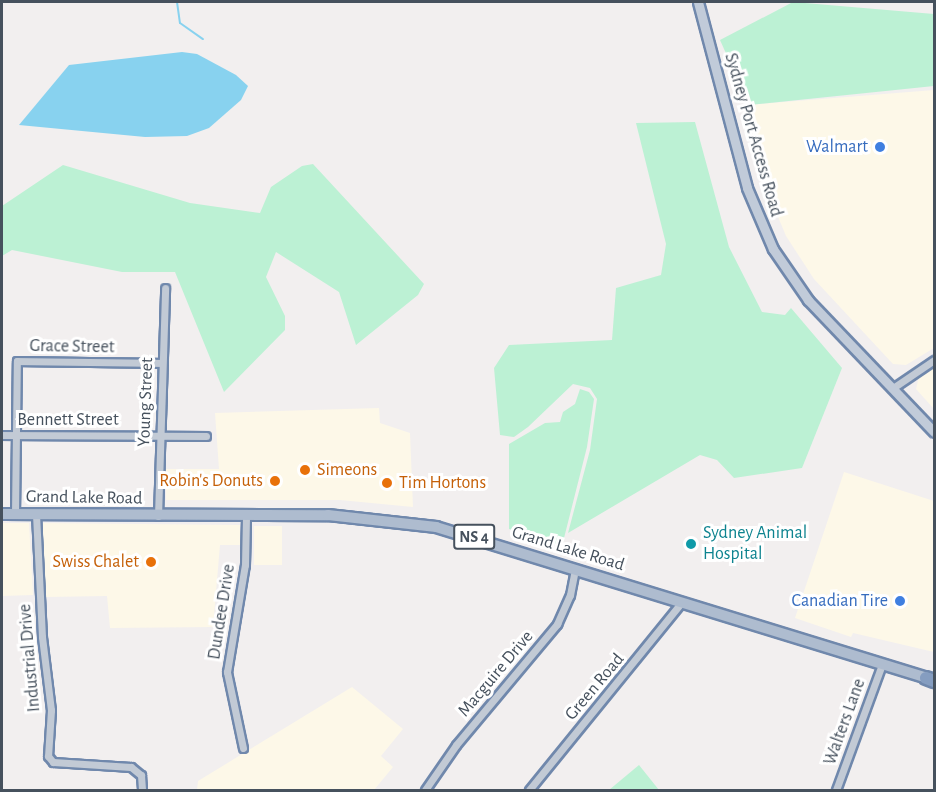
<!DOCTYPE html>
<style>
body{margin:0}
#map{position:relative;width:936px;height:792px;overflow:hidden;background:#f2efef;font-family:"Alegreya Sans",sans-serif}
div>[style]{position:absolute}
[style*='--x']{left:calc(var(--x)*1px);top:calc(var(--y)*1px);width:calc(var(--w)*1px);rotate:calc(var(--a)*1deg)}
.commercial>*{inset:0;background:#fdf8e8;transform-origin:0 0}
.green>*{inset:0;background:#bcf1d4}
.water>*{inset:0;background:#88d2ef}
.stream>*{height:2px;margin:-1px;padding:0 1px;transform-origin:1px;border-radius:1px;background:#88d2ef}
.roads{filter:drop-shadow(2px 0 #7088ac) drop-shadow(-2px 0 #7088ac) drop-shadow(0 2px #7088ac) drop-shadow(0 -2px #7088ac)}
.minor>*{height:7px;margin:-3.5px;padding:0 3.5px;transform-origin:3.5px;border-radius:3.5px;background:#c2cad5}
.secondary>*{height:9px;margin:-4.5px;padding:0 4.5px;transform-origin:4.5px;border-radius:4.5px;background:#c1cbd9}
.primary>*{height:10px;margin:-5px;padding:0 5px;transform-origin:5px;border-radius:5px;background:#aebccf}
.motorway>*{height:12px;margin:-6px;padding:0 6px;transform-origin:6px;border-radius:6px;background:#859dc0}
.dots>*{width:16px;height:16px;translate:-50% -50%;box-sizing:border-box;border:3px solid #fff;border-radius:50%}
span{translate:-50% -50%;white-space:nowrap;text-align:center;line-height:1.15;-webkit-text-stroke:6px #fff;paint-order:stroke}
.shield-label span{padding:2px 4px;background:#fff;border:2px solid;border-radius:4px;-webkit-text-stroke-width:0}
.shield-label{font-size:16px;color:#46515d;font-weight:700}
.street-label{font-size:18px;color:#46515d}
.shop-label{font-size:18px;color:#366cbe}
.right{translate:-100% -50%;text-align:right}
.food-label{font-size:18px;color:#c56008}
.left{translate:0 -50%;text-align:left}
.culture-label{font-size:18px;color:#0d838f}
.frame{position:absolute;inset:0;border:3px solid #46515d;pointer-events:none}
</style>
<div id="map">
<div class="commercial">
<div style="clip-path:polygon(934px 90px,934px 348px,906px 365px,893px 364px,814px 279px,786px 236px,769px 195px,747px 105px)"></div>
<div style="clip-path:polygon(934px 364px,934px 409px,916px 389px,920px 372px)"></div>
<div style="clip-path:polygon(379px 408px,380px 423px,410px 433px,413px 507px,340px 500px,166px 500px,166px 469px,219px 469px,215px 413px)"></div>
<div style="clip-path:polygon(844px 472px,934px 501px,934px 652px,853px 633px,851px 637px,795px 618px)"></div>
<div style="clip-path:polygon(2px 523px,29px 523px,33px 595px,2px 596px)"></div>
<div style="clip-path:polygon(41px 523px,240px 525px,240px 545px,220px 545px,213px 627px,110px 628px,107px 596px,46px 597px)"></div>
<div style="left:254px;top:526px;width:28px;height:39px"></div>
<div style="clip-path:polygon(352px 687px,403px 729px,381px 756px,393px 767px,374px 790px,197px 790px,198px 781px)"></div>
</div>
<div class="green">
<div style="clip-path:polygon(793px 2px,934px 14px,934px 86px,749px 105px,720px 40px)"></div>
<div style="clip-path:polygon(695px 122px,729px 247px,762px 312px,785px 315px,791px 308px,842px 368px,802px 468px,734px 478px,717px 460px,700px 455px,568px 533px,590px 450px,597px 399px,590px 388px,573px 384px,528px 427px,514px 437px,500px 435px,494px 368px,509px 345px,612px 340px,616px 288px,661px 275px,666px 244px,636px 123px)"></div>
<div style="clip-path:polygon(313px 164px,424px 284px,418px 295px,356px 345px,339px 292px,276px 252px,266px 277px,285px 316px,285px 330px,224px 392px,175px 272px,122px 272px,12px 250px,2px 256px,2px 206px,63px 165px,190px 203px,260px 213px,271px 187px,302px 166px)"></div>
<div style="clip-path:polygon(580px 389px,589px 392px,594px 399px,587px 447px,562px 546px,509px 529px,509px 444px,545px 423px,560px 422px,563px 412px,575px 404px)"></div>
<div style="clip-path:polygon(639px 765px,659px 790px,609px 790px)"></div>
</div>
<div class="water">
<div style="clip-path:polygon(182px 52px,197px 54px,236px 75px,248px 86px,241px 100px,209px 128px,187px 136px,145px 137px,19px 125px,69px 65px)"></div>
</div>
<div class="stream">
<div style="--x:177;--y:2;--w:21;--a:82"></div>
<div style="--x:180;--y:23;--w:28;--a:35"></div>
</div>
<div class="roads">
<div class="minor">
<div style="--x:893;--y:388;--w:50;--a:-34.3"></div>
<div style="--x:2;--y:435;--w:204;--a:0.3"></div>
<div style="--x:15;--y:514;--w:153;--a:-89.3"></div>
<div style="--x:17;--y:361;--w:145;--a:0.8"></div>
<div style="--x:36;--y:514;--w:123;--a:87.2"></div>
<div style="--x:42;--y:637;--w:74;--a:83"></div>
<div style="--x:51;--y:710;--w:46;--a:93.7"></div>
<div style="--x:48;--y:756;--w:8;--a:50"></div>
<div style="--x:53;--y:762;--w:78;--a:3.7"></div>
<div style="--x:131;--y:767;--w:13;--a:39"></div>
<div style="--x:141;--y:775;--w:15;--a:86"></div>
<div style="--x:158;--y:516;--w:228;--a:-88.2"></div>
<div style="--x:243;--y:748;--w:78;--a:-101.9"></div>
<div style="--x:227;--y:672;--w:109;--a:-80.5"></div>
<div style="--x:245;--y:565;--w:49;--a:-88.8"></div>
<div style="--x:425;--y:790;--w:55;--a:-55.4"></div>
<div style="--x:456;--y:745;--w:158;--a:-50.1"></div>
<div style="--x:557;--y:624;--w:32;--a:-66"></div>
<div style="--x:570;--y:595;--w:26;--a:-79"></div>
<div style="--x:529;--y:790;--w:242;--a:-50.9"></div>
<div style="--x:836;--y:790;--w:134;--a:-69.9"></div>
</div>
<div class="secondary">
<div style="--x:698;--y:2;--w:192;--a:75.2"></div>
<div style="--x:747;--y:188;--w:66;--a:66.9"></div>
<div style="--x:773;--y:249;--w:62;--a:55.5"></div>
<div style="--x:808;--y:300;--w:182;--a:46.3"></div>
</div>
<div class="primary">
<div style="--x:2;--y:514;--w:326;--a:0.2"></div>
<div style="--x:328;--y:515;--w:109;--a:6.3"></div>
<div style="--x:436;--y:527;--w:521;--a:17.08"></div>
</div>
<div class="motorway">
<div style="--x:926;--y:678;--w:9;--a:21"></div>
</div>
</div>
<div class="dots">
<div style="left:880px;top:147px;background:#3f7fe0"></div>
<div style="left:305px;top:470px;background:#e8710a"></div>
<div style="left:275px;top:481px;background:#e8710a"></div>
<div style="left:387px;top:483px;background:#e8710a"></div>
<div style="left:691px;top:544px;background:#0f9aa8"></div>
<div style="left:151px;top:562px;background:#e8710a"></div>
<div style="left:900px;top:601px;background:#3f7fe0"></div>
</div>
<div class="shield-label">
<span style="left:474px;top:537px">NS 4</span>
</div>
<div class="street-label">
<span style="left:753px;top:135px;rotate:74deg">Sydney Port Access Road</span>
<span style="left:72px;top:347px;rotate:1deg">Grace Street</span>
<span style="left:146px;top:402px;rotate:-88deg">Young Street</span>
<span style="left:68px;top:420px">Bennett Street</span>
<span style="left:84px;top:498px;rotate:1deg">Grand Lake Road</span>
<span style="left:568px;top:549px;rotate:17deg">Grand Lake Road</span>
<span style="left:222px;top:612px;rotate:-81deg">Dundee Drive</span>
<span style="left:30px;top:658px;rotate:-95deg">Industrial Drive</span>
<span style="left:496px;top:674px;rotate:-50deg">Macguire Drive</span>
<span style="left:595px;top:687px;rotate:-50deg">Green Road</span>
<span style="left:845px;top:722px;rotate:-70deg">Walters Lane</span>
</div>
<div class="shop-label">
<span class="right" style="left:868px;top:147px">Walmart</span>
<span class="right" style="left:888px;top:601px">Canadian Tire</span>
</div>
<div class="food-label">
<span class="left" style="left:317px;top:470px">Simeons</span>
<span class="right" style="left:263px;top:481px">Robin's Donuts</span>
<span class="left" style="left:399px;top:483px">Tim Hortons</span>
<span class="right" style="left:139px;top:562px">Swiss Chalet</span>
</div>
<div class="culture-label">
<span class="left" style="left:703px;top:544px">Sydney Animal<br>Hospital</span>
</div>
<div class="frame"></div>
</div>
